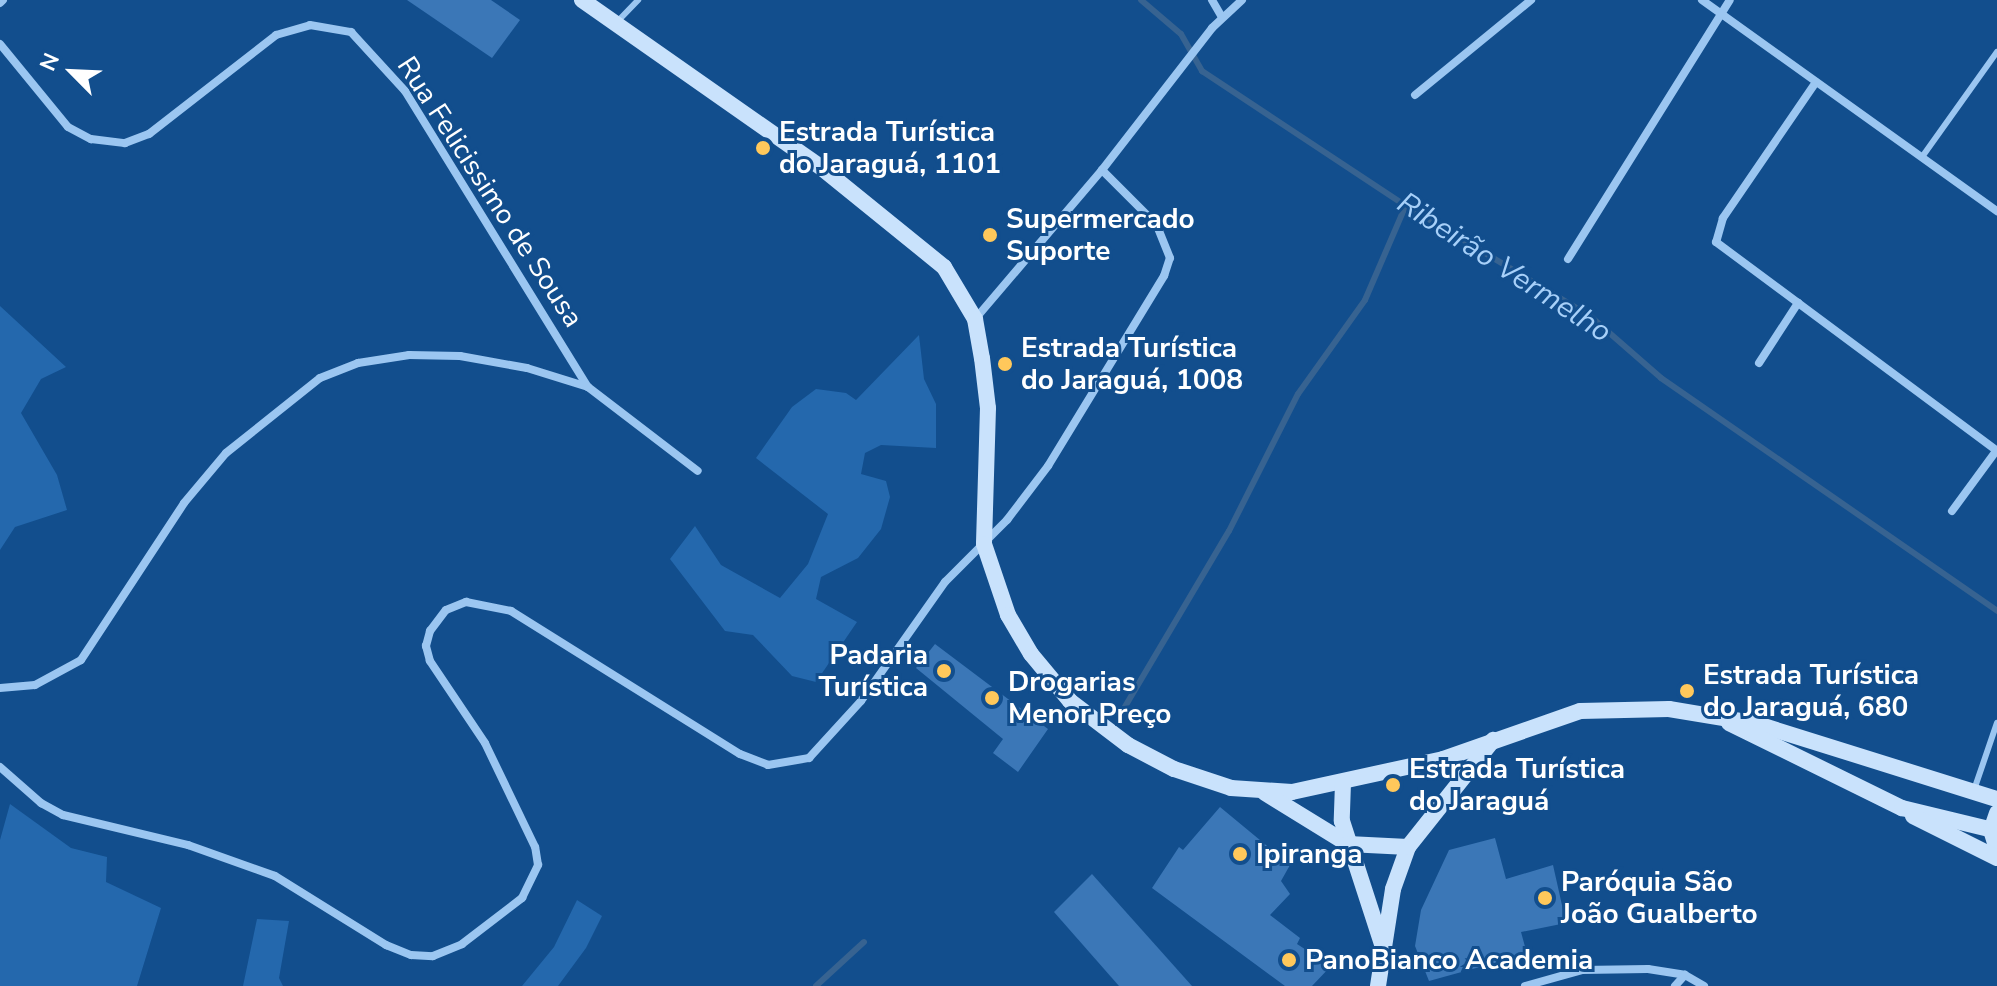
<!DOCTYPE html>
<meta charset="utf-8">
<style>
body{margin:0}
#map{position:relative;width:1997px;height:986px;overflow:hidden;background:#124e8d;font-family:"Nunito Sans",sans-serif}
div>[style]{position:absolute}
[style*='--x']{left:calc(var(--x)*1px);top:calc(var(--y)*1px);width:calc(var(--w)*1px);rotate:calc(var(--a)*1deg)}
.green>*{inset:0;background:#2468ad}
.stream>*{height:6px;margin:-3px;padding:0 3px;transform-origin:3px;border-radius:3px;background:#376391}
.building>*{inset:0;background:#3b77b7}
.lane>*{height:6px;margin:-3px;padding:0 3px;transform-origin:3px;border-radius:3px;background:#9bc6f1}
.street>*{height:8px;margin:-4px;padding:0 4px;transform-origin:4px;border-radius:4px;background:#9bc6f1}
.secondary>*{height:16px;margin:-8px;padding:0 8px;transform-origin:8px;border-radius:8px;background:#c9e2fc}
.dots>*{width:22px;height:22px;translate:-50% -50%;box-sizing:border-box;border:4px solid #124e8d;border-radius:50%}
span{translate:-50% -50%;white-space:nowrap;text-align:center;line-height:1.15;-webkit-text-stroke:6px #124e8d;paint-order:stroke}
.poi-label{font-size:28px;color:#fff;font-weight:700}
.left{translate:0 -50%;text-align:left}
.right{translate:-100% -50%;text-align:right}
.street-label{font-size:28px;color:#fff}
.water-label{font-size:30px;color:#a7d0f9;font-style:italic}
.north{position:absolute;left:32px;top:32px;width:80px;height:80px;-webkit-text-stroke:6px #124e8d;paint-order:stroke;rotate:294deg;font-size:22px;font-weight:700;line-height:32px;text-align:center;color:#fff}
.north::after{content:'';display:block;margin:auto;width:28px;height:36px;background:#fff;clip-path:polygon(50% 0,100% 100%,50% 72%,0 100%)}
</style>
<div id="map">
<div class="green">
<div style="clip-path:polygon(0 306px,66px 367px,41px 379px,21px 413px,57px 475px,67px 510px,15px 527px,0 550px)"></div>
<div style="clip-path:polygon(919px 335px,924px 379px,936px 404px,936px 448px,881px 445px,865px 453px,861px 474px,886px 481px,890px 497px,881px 529px,858px 558px,821px 577px,816px 599px,857px 622px,816px 682px,792px 676px,753px 635px,725px 631px,670px 559px,695px 526px,721px 565px,780px 598px,808px 564px,828px 514px,756px 458px,792px 407px,816px 389px,846px 393px,856px 400px)"></div>
<div style="clip-path:polygon(10px 804px,71px 848px,107px 857px,106px 882px,161px 908px,137px 986px,0 986px,0 840px)"></div>
<div style="clip-path:polygon(577px 900px,602px 916px,586px 948px,558px 986px,522px 986px,554px 947px)"></div>
<div style="clip-path:polygon(257px 919px,289px 921px,279px 978px,283px 986px,243px 986px)"></div>
</div>
<div class="stream">
<div style="--x:1141;--y:0;--w:52;--a:40.4"></div>
<div style="--x:1181;--y:34;--w:43;--a:60.4"></div>
<div style="--x:1202;--y:71;--w:237;--a:33.5"></div>
<div style="--x:1400;--y:202;--w:222;--a:31"></div>
<div style="--x:1590;--y:316;--w:94;--a:41.1"></div>
<div style="--x:1661;--y:378;--w:409;--a:34.7"></div>
<div style="--x:1123;--y:710;--w:208;--a:-59.4"></div>
<div style="--x:1229;--y:531;--w:153;--a:-63.3"></div>
<div style="--x:1298;--y:394;--w:115;--a:-54.5"></div>
<div style="--x:1365;--y:300;--w:103;--a:-66.7"></div>
<div style="--x:816;--y:986;--w:65;--a:-42.5"></div>
</div>
<div class="building">
<div style="clip-path:polygon(407px 0,491px 0,520px 20px,492px 58px)"></div>
<div style="clip-path:polygon(935px 644px,1048px 729px,1018px 772px,993px 753px,1003px 739px,916px 668px)"></div>
<div style="clip-path:polygon(1220px 807px,1290px 865px,1281px 881px,1290px 894px,1270px 915px,1300px 938px,1297px 944px,1331px 966px,1312px 986px,1285px 986px,1152px 888px,1179px 847px,1183px 850px)"></div>
<div style="clip-path:polygon(1495px 838px,1506px 879px,1553px 865px,1566px 923px,1521px 932px,1527px 954px,1429px 981px,1415px 946px,1421px 910px,1449px 850px)"></div>
<div style="clip-path:polygon(1092px 874px,1192px 986px,1119px 986px,1054px 912px)"></div>
</div>
<div class="lane">
<div style="--x:616;--y:23;--w:32;--a:-46"></div>
<div style="--x:1922;--y:157;--w:129;--a:-54.5"></div>
<div style="--x:1974;--y:790;--w:71;--a:-71.1"></div>
</div>
<div class="street">
<div style="--x:1212;--y:0;--w:20;--a:60"></div>
<div style="--x:1702;--y:0;--w:363;--a:35.6"></div>
<div style="--x:0;--y:3;--w:4;--a:-45"></div>
<div style="--x:0;--y:44;--w:107;--a:50.7"></div>
<div style="--x:68;--y:127;--w:26;--a:28"></div>
<div style="--x:91;--y:139;--w:34;--a:7"></div>
<div style="--x:125;--y:143;--w:26;--a:-21"></div>
<div style="--x:149;--y:134;--w:161;--a:-37.9"></div>
<div style="--x:276;--y:35;--w:35;--a:-16"></div>
<div style="--x:310;--y:25;--w:42;--a:9.7"></div>
<div style="--x:351;--y:32;--w:80;--a:47.5"></div>
<div style="--x:405;--y:91;--w:348;--a:58.3"></div>
<div style="--x:588;--y:387;--w:138;--a:37.4"></div>
<div style="--x:1816;--y:82;--w:165;--a:124.4"></div>
<div style="--x:1723;--y:218;--w:25;--a:106"></div>
<div style="--x:1716;--y:242;--w:350;--a:36.6"></div>
<div style="--x:1415;--y:95;--w:150;--a:-39.3"></div>
<div style="--x:1568;--y:259;--w:305;--a:-58"></div>
<div style="--x:976;--y:318;--w:194;--a:-49.6"></div>
<div style="--x:1102;--y:170;--w:180;--a:-52.2"></div>
<div style="--x:1212;--y:28;--w:41;--a:-43"></div>
<div style="--x:1759;--y:363;--w:72;--a:-57"></div>
<div style="--x:1952;--y:511;--w:74;--a:-53.7"></div>
<div style="--x:0;--y:688;--w:35;--a:-5"></div>
<div style="--x:35;--y:685;--w:52;--a:-28.5"></div>
<div style="--x:81;--y:660;--w:188;--a:-56.7"></div>
<div style="--x:184;--y:503;--w:65;--a:-50"></div>
<div style="--x:226;--y:453;--w:120;--a:-38.6"></div>
<div style="--x:320;--y:378;--w:41;--a:-21.5"></div>
<div style="--x:358;--y:363;--w:52;--a:-8.9"></div>
<div style="--x:409;--y:355;--w:51;--a:1.1"></div>
<div style="--x:460;--y:356;--w:68;--a:10.2"></div>
<div style="--x:527;--y:368;--w:64;--a:17.3"></div>
<div style="--x:0;--y:767;--w:55;--a:41.3"></div>
<div style="--x:41;--y:803;--w:25;--a:29"></div>
<div style="--x:63;--y:815;--w:129;--a:13.5"></div>
<div style="--x:188;--y:845;--w:92;--a:19.6"></div>
<div style="--x:275;--y:876;--w:131;--a:31.9"></div>
<div style="--x:386;--y:945;--w:27;--a:22"></div>
<div style="--x:411;--y:955;--w:22;--a:3"></div>
<div style="--x:433;--y:956;--w:31;--a:-22"></div>
<div style="--x:462;--y:944;--w:76;--a:-37.5"></div>
<div style="--x:522;--y:898;--w:37;--a:-64"></div>
<div style="--x:538;--y:865;--w:18;--a:-99"></div>
<div style="--x:535;--y:847;--w:115;--a:-115.7"></div>
<div style="--x:485;--y:743;--w:99;--a:-123.9"></div>
<div style="--x:430;--y:661;--w:16;--a:-105"></div>
<div style="--x:426;--y:646;--w:16;--a:-75"></div>
<div style="--x:430;--y:631;--w:26;--a:-53"></div>
<div style="--x:446;--y:610;--w:22;--a:-22"></div>
<div style="--x:466;--y:602;--w:46;--a:11.3"></div>
<div style="--x:511;--y:611;--w:270;--a:32"></div>
<div style="--x:740;--y:754;--w:30;--a:21"></div>
<div style="--x:768;--y:765;--w:42;--a:-9.7"></div>
<div style="--x:809;--y:758;--w:77;--a:-47.6"></div>
<div style="--x:861;--y:701;--w:146;--a:-54.8"></div>
<div style="--x:945;--y:582;--w:88;--a:-45"></div>
<div style="--x:1007;--y:520;--w:68;--a:-52.8"></div>
<div style="--x:1048;--y:466;--w:223;--a:-58.6"></div>
<div style="--x:1164;--y:276;--w:19;--a:-72"></div>
<div style="--x:1170;--y:258;--w:35;--a:-112"></div>
<div style="--x:1157;--y:225;--w:78;--a:-135"></div>
<div style="--x:1525;--y:986;--w:59;--a:-15.7"></div>
<div style="--x:1582;--y:970;--w:66;--a:-0.9"></div>
<div style="--x:1648;--y:969;--w:37;--a:9"></div>
<div style="--x:1685;--y:975;--w:22;--a:30"></div>
<div style="--x:1675;--y:986;--w:15;--a:-48"></div>
</div>
<div class="secondary">
<div style="--x:582;--y:0;--w:294;--a:35"></div>
<div style="--x:823;--y:169;--w:156;--a:39"></div>
<div style="--x:944;--y:267;--w:61;--a:59.2"></div>
<div style="--x:975;--y:319;--w:40;--a:80"></div>
<div style="--x:982;--y:358;--w:50;--a:83.2"></div>
<div style="--x:988;--y:408;--w:136;--a:91.7"></div>
<div style="--x:984;--y:544;--w:75;--a:71.3"></div>
<div style="--x:1008;--y:615;--w:45;--a:59.5"></div>
<div style="--x:1031;--y:654;--w:61;--a:50.3"></div>
<div style="--x:1070;--y:701;--w:73;--a:37.2"></div>
<div style="--x:1128;--y:745;--w:52;--a:27.6"></div>
<div style="--x:1174;--y:769;--w:60;--a:18.4"></div>
<div style="--x:1231;--y:788;--w:61;--a:3.8"></div>
<div style="--x:1292;--y:792;--w:155;--a:-12.3"></div>
<div style="--x:1443;--y:759;--w:145;--a:-19.3"></div>
<div style="--x:1580;--y:711;--w:89;--a:-1.3"></div>
<div style="--x:1669;--y:709;--w:86;--a:9.4"></div>
<div style="--x:1754;--y:723;--w:255;--a:17.4"></div>
<div style="--x:1729;--y:723;--w:193;--a:26.2"></div>
<div style="--x:1902;--y:808;--w:98;--a:13.6"></div>
<div style="--x:1343;--y:783;--w:38;--a:92"></div>
<div style="--x:1342;--y:821;--w:129;--a:72"></div>
<div style="--x:1265;--y:793;--w:97;--a:31.6"></div>
<div style="--x:1348;--y:844;--w:60;--a:2.9"></div>
<div style="--x:1997;--y:813;--w:18;--a:109"></div>
<div style="--x:1991;--y:830;--w:21;--a:73"></div>
<div style="--x:1913;--y:816;--w:94;--a:26.6"></div>
<div style="--x:1378;--y:986;--w:98;--a:-81.2"></div>
<div style="--x:1393;--y:889;--w:45;--a:-70.3"></div>
<div style="--x:1408;--y:847;--w:137;--a:-51.5"></div>
</div>
<div class="dots">
<div style="left:763px;top:148px;background:#ffc85b"></div>
<div style="left:990px;top:235px;background:#ffc85b"></div>
<div style="left:1005px;top:364px;background:#ffc85b"></div>
<div style="left:944px;top:671px;background:#ffc85b"></div>
<div style="left:1687px;top:691px;background:#ffc85b"></div>
<div style="left:992px;top:698px;background:#ffc85b"></div>
<div style="left:1393px;top:785px;background:#ffc85b"></div>
<div style="left:1240px;top:854px;background:#ffc85b"></div>
<div style="left:1545px;top:898px;background:#ffc85b"></div>
<div style="left:1289px;top:960px;background:#ffc85b"></div>
</div>
<div class="poi-label">
<span class="left" style="left:779px;top:148px">Estrada Turística<br>do Jaraguá, 1101</span>
<span class="left" style="left:1006px;top:235px">Supermercado<br>Suporte</span>
<span class="left" style="left:1021px;top:364px">Estrada Turística<br>do Jaraguá, 1008</span>
<span class="right" style="left:928px;top:671px">Padaria<br>Turística</span>
<span class="left" style="left:1703px;top:691px">Estrada Turística<br>do Jaraguá, 680</span>
<span class="left" style="left:1008px;top:698px">Drogarias<br>Menor Preço</span>
<span class="left" style="left:1409px;top:785px">Estrada Turística<br>do Jaraguá</span>
<span class="left" style="left:1256px;top:854px">Ipiranga</span>
<span class="left" style="left:1561px;top:898px">Paróquia São<br>João Gualberto</span>
<span class="left" style="left:1305px;top:960px">PanoBianco Academia</span>
</div>
<div class="street-label">
<span style="left:490px;top:192px;rotate:57deg">Rua Felicissimo de Sousa</span>
</div>
<div class="water-label">
<span style="left:1504px;top:268px;rotate:33deg">Ribeirão Vermelho</span>
</div>
<div class="north">N</div>
</div>
